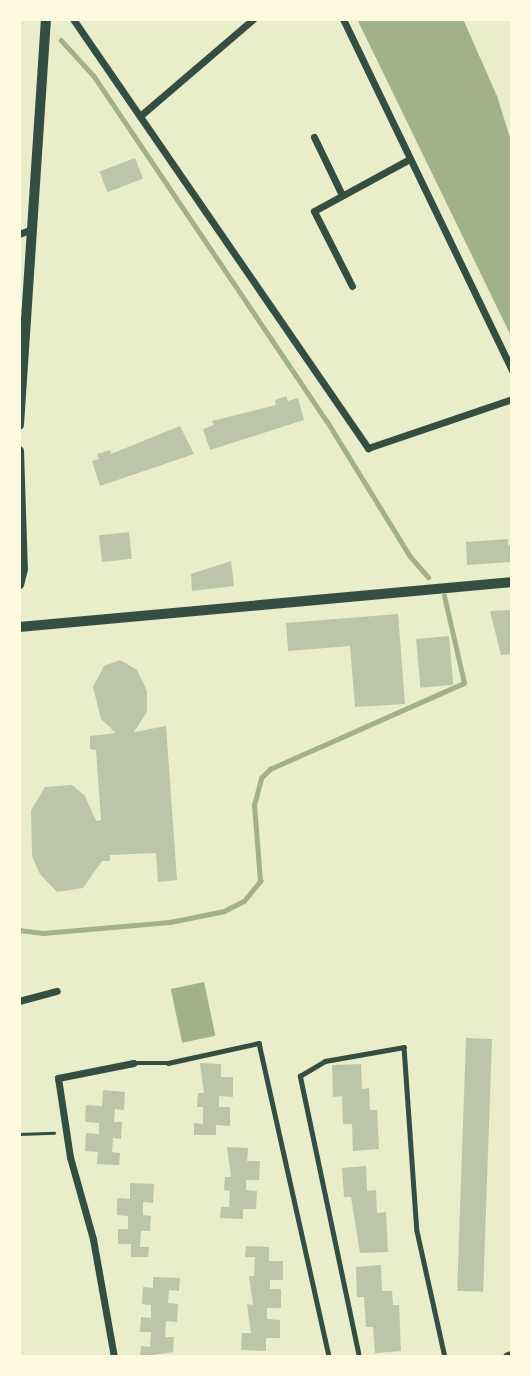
<!DOCTYPE html>
<style>
body{margin:0}
#map{position:relative;width:531px;height:1376px;overflow:hidden;background:#e9edc9;font-family:Barlow,sans-serif}
div>[style]{position:absolute}
[style*='--x']{left:calc(var(--x)*1px);top:calc(var(--y)*1px);width:calc(var(--w)*1px);rotate:calc(var(--a)*1deg)}
.water>*{inset:0;background:#a3b18a;transform-origin:0 0}
.stream>*{height:4.5px;margin:-2.25px;padding:0 2.25px;transform-origin:2.25px;border-radius:2.25px;background:#a3b18a}
.building>*{inset:0;background:#bcc5a7;transform-origin:0 0}
.path>*{height:2.5px;margin:-1.25px;padding:0 1.25px;transform-origin:1.25px;border-radius:1.25px;background:#344e41}
.service>*{height:4.5px;margin:-2.25px;padding:0 2.25px;transform-origin:2.25px;border-radius:2.25px;background:#344e41}
.minor>*{height:7px;margin:-3.5px;padding:0 3.5px;transform-origin:3.5px;border-radius:3.5px;background:#344e41}
.tertiary>*{height:10px;margin:-5px;padding:0 5px;transform-origin:5px;border-radius:5px;background:#344e41}
span{translate:-50% -50%;white-space:nowrap;text-align:center;line-height:1.15;-webkit-text-stroke:5px #fefae0;paint-order:stroke}
.frame{position:absolute;inset:0;border:21px solid #fefae0;pointer-events:none}
</style>
<div id="map">
<div class="water">
<div style="clip-path:polygon(357px 19px,463px 19px,497px 96px,512px 144px,512px 338px)"></div>
<div style="left:204px;top:982px;width:55px;height:34px;rotate:78deg"></div>
</div>
<div class="stream">
<div style="--x:61;--y:40;--w:49;--a:47.5"></div>
<div style="--x:94;--y:76;--w:416;--a:56"></div>
<div style="--x:327;--y:421;--w:158;--a:58.4"></div>
<div style="--x:410;--y:556;--w:28;--a:49"></div>
<div style="--x:19;--y:930;--w:24;--a:7"></div>
<div style="--x:43;--y:933;--w:127;--a:-5"></div>
<div style="--x:170;--y:922;--w:55;--a:-11.5"></div>
<div style="--x:224;--y:911;--w:22;--a:-27"></div>
<div style="--x:244;--y:901;--w:26;--a:-51"></div>
<div style="--x:260;--y:881;--w:76;--a:-94.5"></div>
<div style="--x:254;--y:805;--w:28;--a:-75"></div>
<div style="--x:261;--y:778;--w:13;--a:-45"></div>
<div style="--x:270;--y:769;--w:212;--a:-23.9"></div>
<div style="--x:464;--y:683;--w:89;--a:-102.9"></div>
</div>
<div class="building">
<div style="left:135px;top:158px;width:22px;height:38px;rotate:69deg"></div>
<div style="clip-path:polygon(286px 396px,288px 401px,298px 398px,304px 420px,210px 450px,203px 429px,214px 425px,212px 421px,276px 405px,275px 400px)"></div>
<div style="clip-path:polygon(180px 426px,194px 454px,100px 486px,92px 461px,99px 459px,97px 454px,110px 450px,111px 454px)"></div>
<div style="left:129px;top:532px;width:27px;height:30px;rotate:84deg"></div>
<div style="clip-path:polygon(508px 539px,508px 546px,512px 543px,511px 562px,467px 565px,466px 542px)"></div>
<div style="clip-path:polygon(231px 561px,234px 586px,192px 591px,191px 574px)"></div>
<div style="clip-path:polygon(512px 610px,512px 654px,501px 655px,490px 611px)"></div>
<div style="clip-path:polygon(398px 614px,405px 704px,355px 707px,350px 646px,288px 651px,286px 623px)"></div>
<div style="left:449px;top:636px;width:49px;height:33px;rotate:85deg"></div>
<div style="clip-path:polygon(120px 660px,137px 670px,147px 691px,147px 712px,134px 732px,166px 726px,177px 880px,158px 882px,156px 853px,110px 855px,110px 861px,102px 861px,83px 888px,57px 892px,40px 874px,32px 856px,31px 810px,45px 787px,72px 785px,85px 796px,96px 821px,101px 820px,96px 750px,90px 749px,90px 736px,116px 733px,101px 719px,93px 687px,104px 666px)"></div>
<div style="left:466px;top:1038px;width:26px;height:253px;rotate:2deg"></div>
<div style="clip-path:polygon(200px 1063px,221px 1064px,221px 1077px,233px 1077px,233px 1097px,219px 1096px,219px 1107px,230px 1107px,230px 1126px,216px 1125px,216px 1135px,194px 1135px,194px 1123px,203px 1124px,203px 1107px,197px 1107px,198px 1093px,204px 1093px)"></div>
<div style="clip-path:polygon(361px 1064px,362px 1089px,369px 1088px,370px 1110px,377px 1110px,379px 1149px,353px 1151px,352px 1124px,343px 1124px,342px 1096px,333px 1097px,332px 1065px)"></div>
<div style="clip-path:polygon(103px 1090px,125px 1092px,124px 1110px,115px 1109px,114px 1122px,122px 1122px,121px 1139px,113px 1138px,112px 1152px,120px 1153px,119px 1165px,97px 1164px,98px 1152px,85px 1151px,86px 1133px,99px 1134px,99px 1123px,85px 1122px,86px 1105px,102px 1106px)"></div>
<div style="clip-path:polygon(227px 1147px,248px 1148px,247px 1161px,260px 1161px,259px 1180px,246px 1180px,246px 1190px,257px 1191px,256px 1209px,243px 1209px,243px 1219px,220px 1218px,221px 1207px,229px 1207px,230px 1191px,224px 1190px,225px 1177px,231px 1177px)"></div>
<div style="clip-path:polygon(366px 1166px,367px 1191px,376px 1190px,377px 1213px,386px 1212px,388px 1252px,360px 1253px,351px 1197px,344px 1197px,342px 1168px)"></div>
<div style="clip-path:polygon(130px 1183px,154px 1184px,153px 1203px,143px 1202px,143px 1215px,151px 1216px,150px 1231px,141px 1231px,140px 1247px,149px 1247px,148px 1257px,131px 1257px,131px 1244px,118px 1244px,118px 1229px,128px 1229px,128px 1216px,117px 1215px,117px 1198px,130px 1199px)"></div>
<div style="clip-path:polygon(246px 1246px,269px 1247px,269px 1261px,283px 1261px,283px 1280px,270px 1280px,270px 1289px,281px 1289px,281px 1308px,267px 1308px,267px 1319px,280px 1320px,280px 1338px,266px 1338px,266px 1351px,241px 1350px,242px 1333px,251px 1333px,247px 1304px,253px 1305px,249px 1276px,254px 1276px,255px 1257px,245px 1257px)"></div>
<div style="clip-path:polygon(381px 1265px,382px 1291px,392px 1291px,393px 1305px,399px 1305px,401px 1351px,375px 1353px,373px 1327px,366px 1327px,364px 1297px,357px 1297px,356px 1267px)"></div>
<div style="clip-path:polygon(153px 1277px,180px 1278px,179px 1291px,169px 1290px,168px 1303px,178px 1304px,177px 1322px,166px 1321px,165px 1337px,174px 1337px,173px 1352px,140px 1357px,141px 1346px,150px 1347px,151px 1332px,140px 1332px,141px 1317px,151px 1318px,151px 1305px,142px 1304px,143px 1287px,153px 1288px)"></div>
</div>
<div class="path">
<div style="--x:19;--y:1134;--w:35;--a:-2"></div>
</div>
<div class="service">
<div style="--x:134;--y:1063;--w:34;--a:0"></div>
<div style="--x:168;--y:1063;--w:93;--a:-12.4"></div>
<div style="--x:259;--y:1043;--w:322;--a:77.4"></div>
<div style="--x:359;--y:1357;--w:287;--a:-101.9"></div>
<div style="--x:300;--y:1076;--w:29;--a:-31"></div>
<div style="--x:325;--y:1061;--w:80;--a:-10"></div>
<div style="--x:404;--y:1047;--w:184;--a:86"></div>
<div style="--x:417;--y:1231;--w:129;--a:77.5"></div>
</div>
<div class="minor">
<div style="--x:73;--y:19;--w:521;--a:55.49"></div>
<div style="--x:368;--y:448;--w:152;--a:-18.8"></div>
<div style="--x:343;--y:19;--w:390;--a:64.3"></div>
<div style="--x:140;--y:116;--w:149;--a:-40.6"></div>
<div style="--x:314;--y:137;--w:64;--a:64.2"></div>
<div style="--x:19;--y:234;--w:14;--a:-21"></div>
<div style="--x:352;--y:286;--w:84;--a:-116.9"></div>
<div style="--x:314;--y:211;--w:107;--a:-28.5"></div>
<div style="--x:19;--y:1001;--w:39;--a:-15"></div>
<div style="--x:114;--y:1357;--w:120;--a:-100.1"></div>
<div style="--x:93;--y:1239;--w:85;--a:-105.7"></div>
<div style="--x:70;--y:1157;--w:80;--a:-98.6"></div>
<div style="--x:58;--y:1078;--w:77;--a:-11.2"></div>
</div>
<div class="tertiary">
<div style="--x:19;--y:425;--w:407;--a:-86.2"></div>
<div style="--x:19;--y:451;--w:118;--a:88.1"></div>
<div style="--x:23;--y:569;--w:16;--a:104"></div>
<div style="--x:19;--y:627;--w:495;--a:-5.2"></div>
<div style="--x:508;--y:1357;--w:4;--a:-14"></div>
</div>
<div class="frame"></div>
</div>
